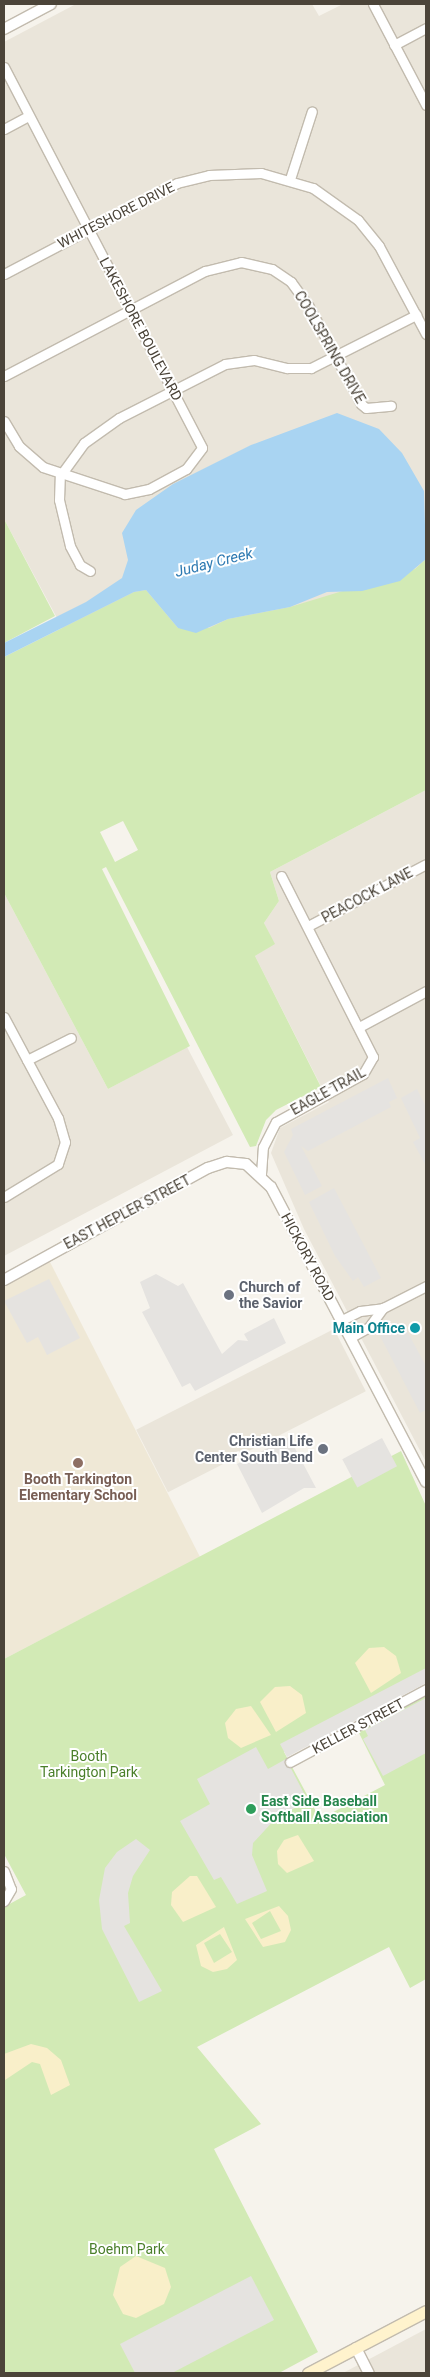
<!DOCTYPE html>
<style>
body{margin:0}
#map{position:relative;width:430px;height:2377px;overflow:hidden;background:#f6f3ec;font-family:Roboto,sans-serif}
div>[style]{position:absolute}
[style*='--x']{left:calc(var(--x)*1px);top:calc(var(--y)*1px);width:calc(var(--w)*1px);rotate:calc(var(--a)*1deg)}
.residential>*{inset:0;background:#eae5da;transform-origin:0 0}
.education>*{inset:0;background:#efe8d6}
.green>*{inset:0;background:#d2eab5}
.sand>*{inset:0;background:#f9efc9}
.parking>*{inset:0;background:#e5e3e0;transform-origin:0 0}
.water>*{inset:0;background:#a9d4f2}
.roads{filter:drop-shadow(1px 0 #c2bbae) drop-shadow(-1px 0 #c2bbae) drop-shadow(0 1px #c2bbae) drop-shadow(0 -1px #c2bbae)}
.minor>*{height:9px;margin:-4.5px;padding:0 4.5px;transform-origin:4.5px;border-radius:4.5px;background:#fff}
.tertiary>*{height:10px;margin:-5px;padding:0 5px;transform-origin:5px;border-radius:5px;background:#fff}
.secondary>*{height:11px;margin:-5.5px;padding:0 5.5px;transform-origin:5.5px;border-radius:5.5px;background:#fff3cd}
.dots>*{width:14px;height:14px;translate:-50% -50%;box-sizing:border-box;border:2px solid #fff;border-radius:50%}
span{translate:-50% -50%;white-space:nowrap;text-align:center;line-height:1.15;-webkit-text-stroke:4px #fff;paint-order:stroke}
.street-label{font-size:14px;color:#4b4439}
.worship-label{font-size:14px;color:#5b616d;font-weight:700}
.left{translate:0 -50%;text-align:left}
.right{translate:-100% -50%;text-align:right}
.culture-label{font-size:14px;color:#0d838f;font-weight:700}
.education-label{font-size:14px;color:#785e54;font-weight:700}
.park-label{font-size:14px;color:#4a7f2a}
.leisure-label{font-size:14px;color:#27864d;font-weight:700}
.water-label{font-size:15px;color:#2e7ab2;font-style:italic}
.frame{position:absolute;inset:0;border:5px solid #4b4439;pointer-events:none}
</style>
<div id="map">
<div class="residential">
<div style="clip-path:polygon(76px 4px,312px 4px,319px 16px,343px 4px,426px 4px,426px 581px,87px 674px,4px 519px,4px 42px)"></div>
<div style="clip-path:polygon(426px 790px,426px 1462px,304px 1229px,271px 1153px,280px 1128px,329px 1102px,255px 956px,274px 944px,264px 923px,279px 901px,270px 872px)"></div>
<div style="clip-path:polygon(4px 893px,108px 1089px,187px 1047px,233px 1135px,4px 1256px)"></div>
<div style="left:334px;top:1329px;width:70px;height:222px;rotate:63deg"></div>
<div style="clip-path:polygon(426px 2329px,426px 2373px,343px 2373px)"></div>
</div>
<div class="education">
<div style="clip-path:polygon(49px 1260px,200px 1557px,4px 1659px,4px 1285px)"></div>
</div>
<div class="green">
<div style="clip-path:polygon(4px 519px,55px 616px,4px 643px)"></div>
<div style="clip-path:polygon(evenodd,426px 559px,426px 790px,270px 872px,279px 901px,264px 923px,275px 944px,255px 956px,321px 1087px,276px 1110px,266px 1120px,256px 1146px,250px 1147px,106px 867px,102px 869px,190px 1046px,108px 1089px,4px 893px,4px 657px,134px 592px,146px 590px,178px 628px,209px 628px,228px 619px,290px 607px,415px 569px,426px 559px,123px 821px,138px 850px,115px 862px,100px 832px,123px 821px)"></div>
<div style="clip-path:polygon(401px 1451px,426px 1506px,426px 1677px,284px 1752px,320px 1819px,385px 1785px,358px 1731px,426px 1696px,426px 1979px,410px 1988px,389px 1947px,197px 2047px,261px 2124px,214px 2149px,318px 2352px,279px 2373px,4px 2373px,4px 1907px,26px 1895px,4px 1854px,4px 1659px)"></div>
</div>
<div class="sand">
<div style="clip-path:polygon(384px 1647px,396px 1656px,401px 1673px,371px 1693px,355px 1663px,369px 1648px)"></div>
<div style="clip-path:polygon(290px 1686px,302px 1695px,306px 1713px,276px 1732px,260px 1702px,275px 1687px)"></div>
<div style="clip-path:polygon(251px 1706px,271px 1735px,241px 1748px,228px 1738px,225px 1723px,236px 1709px)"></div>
<div style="clip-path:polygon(298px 1835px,314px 1861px,287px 1873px,278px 1864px,277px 1851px,284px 1840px)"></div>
<div style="clip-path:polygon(190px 1876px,197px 1876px,216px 1907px,183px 1922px,171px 1905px,172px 1892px)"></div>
<div style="clip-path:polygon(evenodd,279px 1906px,288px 1916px,291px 1930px,285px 1942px,263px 1947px,245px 1919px,279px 1906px,270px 1911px,281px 1931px,261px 1939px,252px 1923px,270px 1911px)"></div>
<div style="clip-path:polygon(evenodd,224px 1927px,237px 1960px,227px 1969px,213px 1972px,201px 1966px,196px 1945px,224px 1927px,220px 1934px,232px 1952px,214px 1963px,204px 1943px,220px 1934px)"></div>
<div style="clip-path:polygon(31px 2044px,47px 2048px,61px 2060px,70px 2085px,51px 2095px,40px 2064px,32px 2062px,5px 2080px,4px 2054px)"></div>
<div style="clip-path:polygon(136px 2256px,165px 2268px,171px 2287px,164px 2304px,136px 2318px,123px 2314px,113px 2295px,120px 2267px)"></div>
</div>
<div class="parking">
<div style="clip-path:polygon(388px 1078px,397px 1098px,389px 1102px,391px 1107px,308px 1151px,301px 1146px,322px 1186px,305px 1195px,284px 1152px,293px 1135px,291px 1129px)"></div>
<div style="clip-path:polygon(417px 1089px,426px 1107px,426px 1166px,413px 1142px,420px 1138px,401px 1098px)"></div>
<div style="clip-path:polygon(334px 1188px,381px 1278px,364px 1287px,358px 1277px,353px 1281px,335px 1256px,309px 1202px)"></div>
<div style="clip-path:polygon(156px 1274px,178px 1286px,183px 1283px,222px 1354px,238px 1340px,248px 1341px,244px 1334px,274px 1318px,286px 1343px,195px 1391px,190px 1383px,182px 1387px,142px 1312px,150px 1308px,140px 1282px)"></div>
<div style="clip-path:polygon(49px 1279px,80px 1338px,47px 1355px,38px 1337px,27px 1343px,4px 1301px)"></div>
<div style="clip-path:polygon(403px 1324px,426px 1366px,426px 1410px,420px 1413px,380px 1336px)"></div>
<div style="clip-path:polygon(289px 1437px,316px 1488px,304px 1488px,262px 1513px,237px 1464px)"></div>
<div style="left:382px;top:1438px;width:32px;height:45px;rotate:62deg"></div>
<div style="clip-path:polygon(426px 1668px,426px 1683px,287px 1757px,280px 1744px)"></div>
<div style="clip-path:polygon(426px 1698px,426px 1753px,383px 1776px,363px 1739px,368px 1736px,365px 1730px)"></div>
<div style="clip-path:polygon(256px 1747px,268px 1769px,286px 1759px,308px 1801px,276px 1818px,253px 1843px,252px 1855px,267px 1891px,237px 1904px,221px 1877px,214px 1880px,180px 1821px,210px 1804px,197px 1779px)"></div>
<div style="clip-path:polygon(136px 1839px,150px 1850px,133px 1876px,128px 1893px,130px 1923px,124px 1926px,162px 1991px,139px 2002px,102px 1929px,99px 1900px,105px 1868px,117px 1852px)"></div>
<div style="clip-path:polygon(251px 2276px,274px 2320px,172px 2373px,135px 2373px,120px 2344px)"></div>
</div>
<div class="water">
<div style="clip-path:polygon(337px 413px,379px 429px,402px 453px,424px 491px,426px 559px,400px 581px,362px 591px,327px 592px,290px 607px,228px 619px,196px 633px,178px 628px,146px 590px,134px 592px,4px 657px,4px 643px,86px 602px,122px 578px,128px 560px,122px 533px,136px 510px,173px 484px,251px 445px)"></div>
</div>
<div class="roads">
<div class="minor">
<div style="--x:373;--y:4;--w:114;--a:62.3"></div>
<div style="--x:394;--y:45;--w:36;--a:-28"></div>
<div style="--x:4;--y:67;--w:429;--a:62.5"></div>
<div style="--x:202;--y:448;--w:26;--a:127"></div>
<div style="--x:186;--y:469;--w:42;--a:151.6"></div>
<div style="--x:149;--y:489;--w:25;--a:168"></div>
<div style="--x:125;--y:494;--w:86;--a:-161.8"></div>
<div style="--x:43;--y:467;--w:32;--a:-139"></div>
<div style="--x:19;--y:446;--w:29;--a:-121"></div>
<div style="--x:4;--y:129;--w:27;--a:-28"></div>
<div style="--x:290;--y:179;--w:71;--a:-72.1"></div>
<div style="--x:4;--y:274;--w:195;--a:-27.7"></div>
<div style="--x:177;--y:183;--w:33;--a:-14"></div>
<div style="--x:209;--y:175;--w:52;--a:-2.2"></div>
<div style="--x:261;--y:173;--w:54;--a:16.1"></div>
<div style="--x:313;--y:188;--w:55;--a:35.4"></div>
<div style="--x:358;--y:220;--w:33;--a:51"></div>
<div style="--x:379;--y:246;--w:100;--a:61.9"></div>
<div style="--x:4;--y:376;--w:227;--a:-27.6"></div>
<div style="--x:205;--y:271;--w:37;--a:-14"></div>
<div style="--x:241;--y:262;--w:32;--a:13"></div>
<div style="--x:272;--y:269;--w:23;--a:34"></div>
<div style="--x:291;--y:282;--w:29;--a:54"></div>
<div style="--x:308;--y:305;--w:112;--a:61.8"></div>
<div style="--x:361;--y:404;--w:6;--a:39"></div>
<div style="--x:366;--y:408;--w:25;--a:-5"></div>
<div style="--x:90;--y:571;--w:12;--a:-149"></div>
<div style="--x:80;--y:565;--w:21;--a:-118"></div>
<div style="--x:70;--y:546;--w:47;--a:-103.4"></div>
<div style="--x:59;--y:500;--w:24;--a:-88"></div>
<div style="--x:60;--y:476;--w:41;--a:-54"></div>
<div style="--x:84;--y:443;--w:43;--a:-35.5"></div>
<div style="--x:119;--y:418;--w:119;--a:-27"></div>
<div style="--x:225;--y:364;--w:29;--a:-8"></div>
<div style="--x:254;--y:360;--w:34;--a:14"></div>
<div style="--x:287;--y:368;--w:24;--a:0"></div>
<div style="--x:311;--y:368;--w:118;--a:-26.8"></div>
<div style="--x:308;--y:926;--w:133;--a:-27.7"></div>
<div style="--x:4;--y:1017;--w:115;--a:61.9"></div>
<div style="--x:58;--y:1118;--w:25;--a:74"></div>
<div style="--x:65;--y:1142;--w:23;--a:108"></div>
<div style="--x:58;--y:1164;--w:63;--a:148.6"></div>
<div style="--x:361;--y:1026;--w:74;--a:-28.3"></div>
<div style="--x:27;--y:1060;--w:49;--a:-26.6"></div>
<div style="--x:261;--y:1174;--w:27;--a:-86"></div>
<div style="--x:263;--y:1147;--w:28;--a:-63"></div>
<div style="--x:276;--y:1122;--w:99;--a:-28.9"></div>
<div style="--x:363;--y:1074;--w:20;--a:-60"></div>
<div style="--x:373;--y:1057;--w:203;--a:-116.9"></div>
<div style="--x:342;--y:1320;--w:20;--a:-27"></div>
<div style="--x:360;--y:1311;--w:23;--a:-7"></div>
<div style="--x:383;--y:1308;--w:48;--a:-27.1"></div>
<div style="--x:351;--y:1337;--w:21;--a:-29"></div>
<div style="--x:369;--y:1327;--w:24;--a:-54"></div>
<div style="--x:290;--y:1762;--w:154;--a:-28.2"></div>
<div style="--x:4;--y:1871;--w:19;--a:69"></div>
<div style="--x:11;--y:1889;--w:14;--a:120"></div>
</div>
<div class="tertiary">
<div style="--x:4;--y:29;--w:53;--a:-28"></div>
<div style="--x:4;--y:1280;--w:233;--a:-28.8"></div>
<div style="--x:208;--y:1168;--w:20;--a:-18"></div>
<div style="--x:227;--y:1162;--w:19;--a:6"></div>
<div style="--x:246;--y:1164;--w:34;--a:43"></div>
<div style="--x:271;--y:1187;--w:333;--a:62.3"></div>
<div style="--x:356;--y:2348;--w:28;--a:63"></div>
</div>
<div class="secondary">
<div style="--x:308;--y:2373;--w:133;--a:-27.7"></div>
</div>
</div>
<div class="dots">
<div style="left:229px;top:1295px;background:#6b7280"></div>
<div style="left:415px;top:1328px;background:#0f9aa8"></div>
<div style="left:323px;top:1449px;background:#6b7280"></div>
<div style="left:78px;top:1463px;background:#8d6e63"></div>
<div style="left:251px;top:1809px;background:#2e9e5b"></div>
</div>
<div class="street-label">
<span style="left:116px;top:215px;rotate:-27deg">WHITESHORE DRIVE</span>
<span style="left:141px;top:329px;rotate:62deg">LAKESHORE BOULEVARD</span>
<span style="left:330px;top:347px;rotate:60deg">COOLSPRING DRIVE</span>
<span style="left:367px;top:895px;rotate:-28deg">PEACOCK LANE</span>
<span style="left:328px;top:1091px;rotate:-29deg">EAGLE TRAIL</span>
<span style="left:127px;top:1212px;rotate:-28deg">EAST HEPLER STREET</span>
<span style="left:308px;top:1257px;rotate:62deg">HICKORY ROAD</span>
<span style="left:358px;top:1726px;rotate:-28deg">KELLER STREET</span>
</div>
<div class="worship-label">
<span class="left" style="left:239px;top:1295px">Church of<br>the Savior</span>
<span class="right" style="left:313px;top:1449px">Christian Life<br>Center South Bend</span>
</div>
<div class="culture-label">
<span class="right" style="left:405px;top:1328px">Main Office</span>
</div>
<div class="education-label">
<span style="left:78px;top:1487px">Booth Tarkington<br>Elementary School</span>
</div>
<div class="park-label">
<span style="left:89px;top:1764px">Booth<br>Tarkington Park</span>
<span style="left:127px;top:2249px">Boehm Park</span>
</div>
<div class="leisure-label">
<span class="left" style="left:261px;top:1809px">East Side Baseball<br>Softball Association</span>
</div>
<div class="water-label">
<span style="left:214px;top:563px;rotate:-14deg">Juday Creek</span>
</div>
<div class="frame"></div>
</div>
